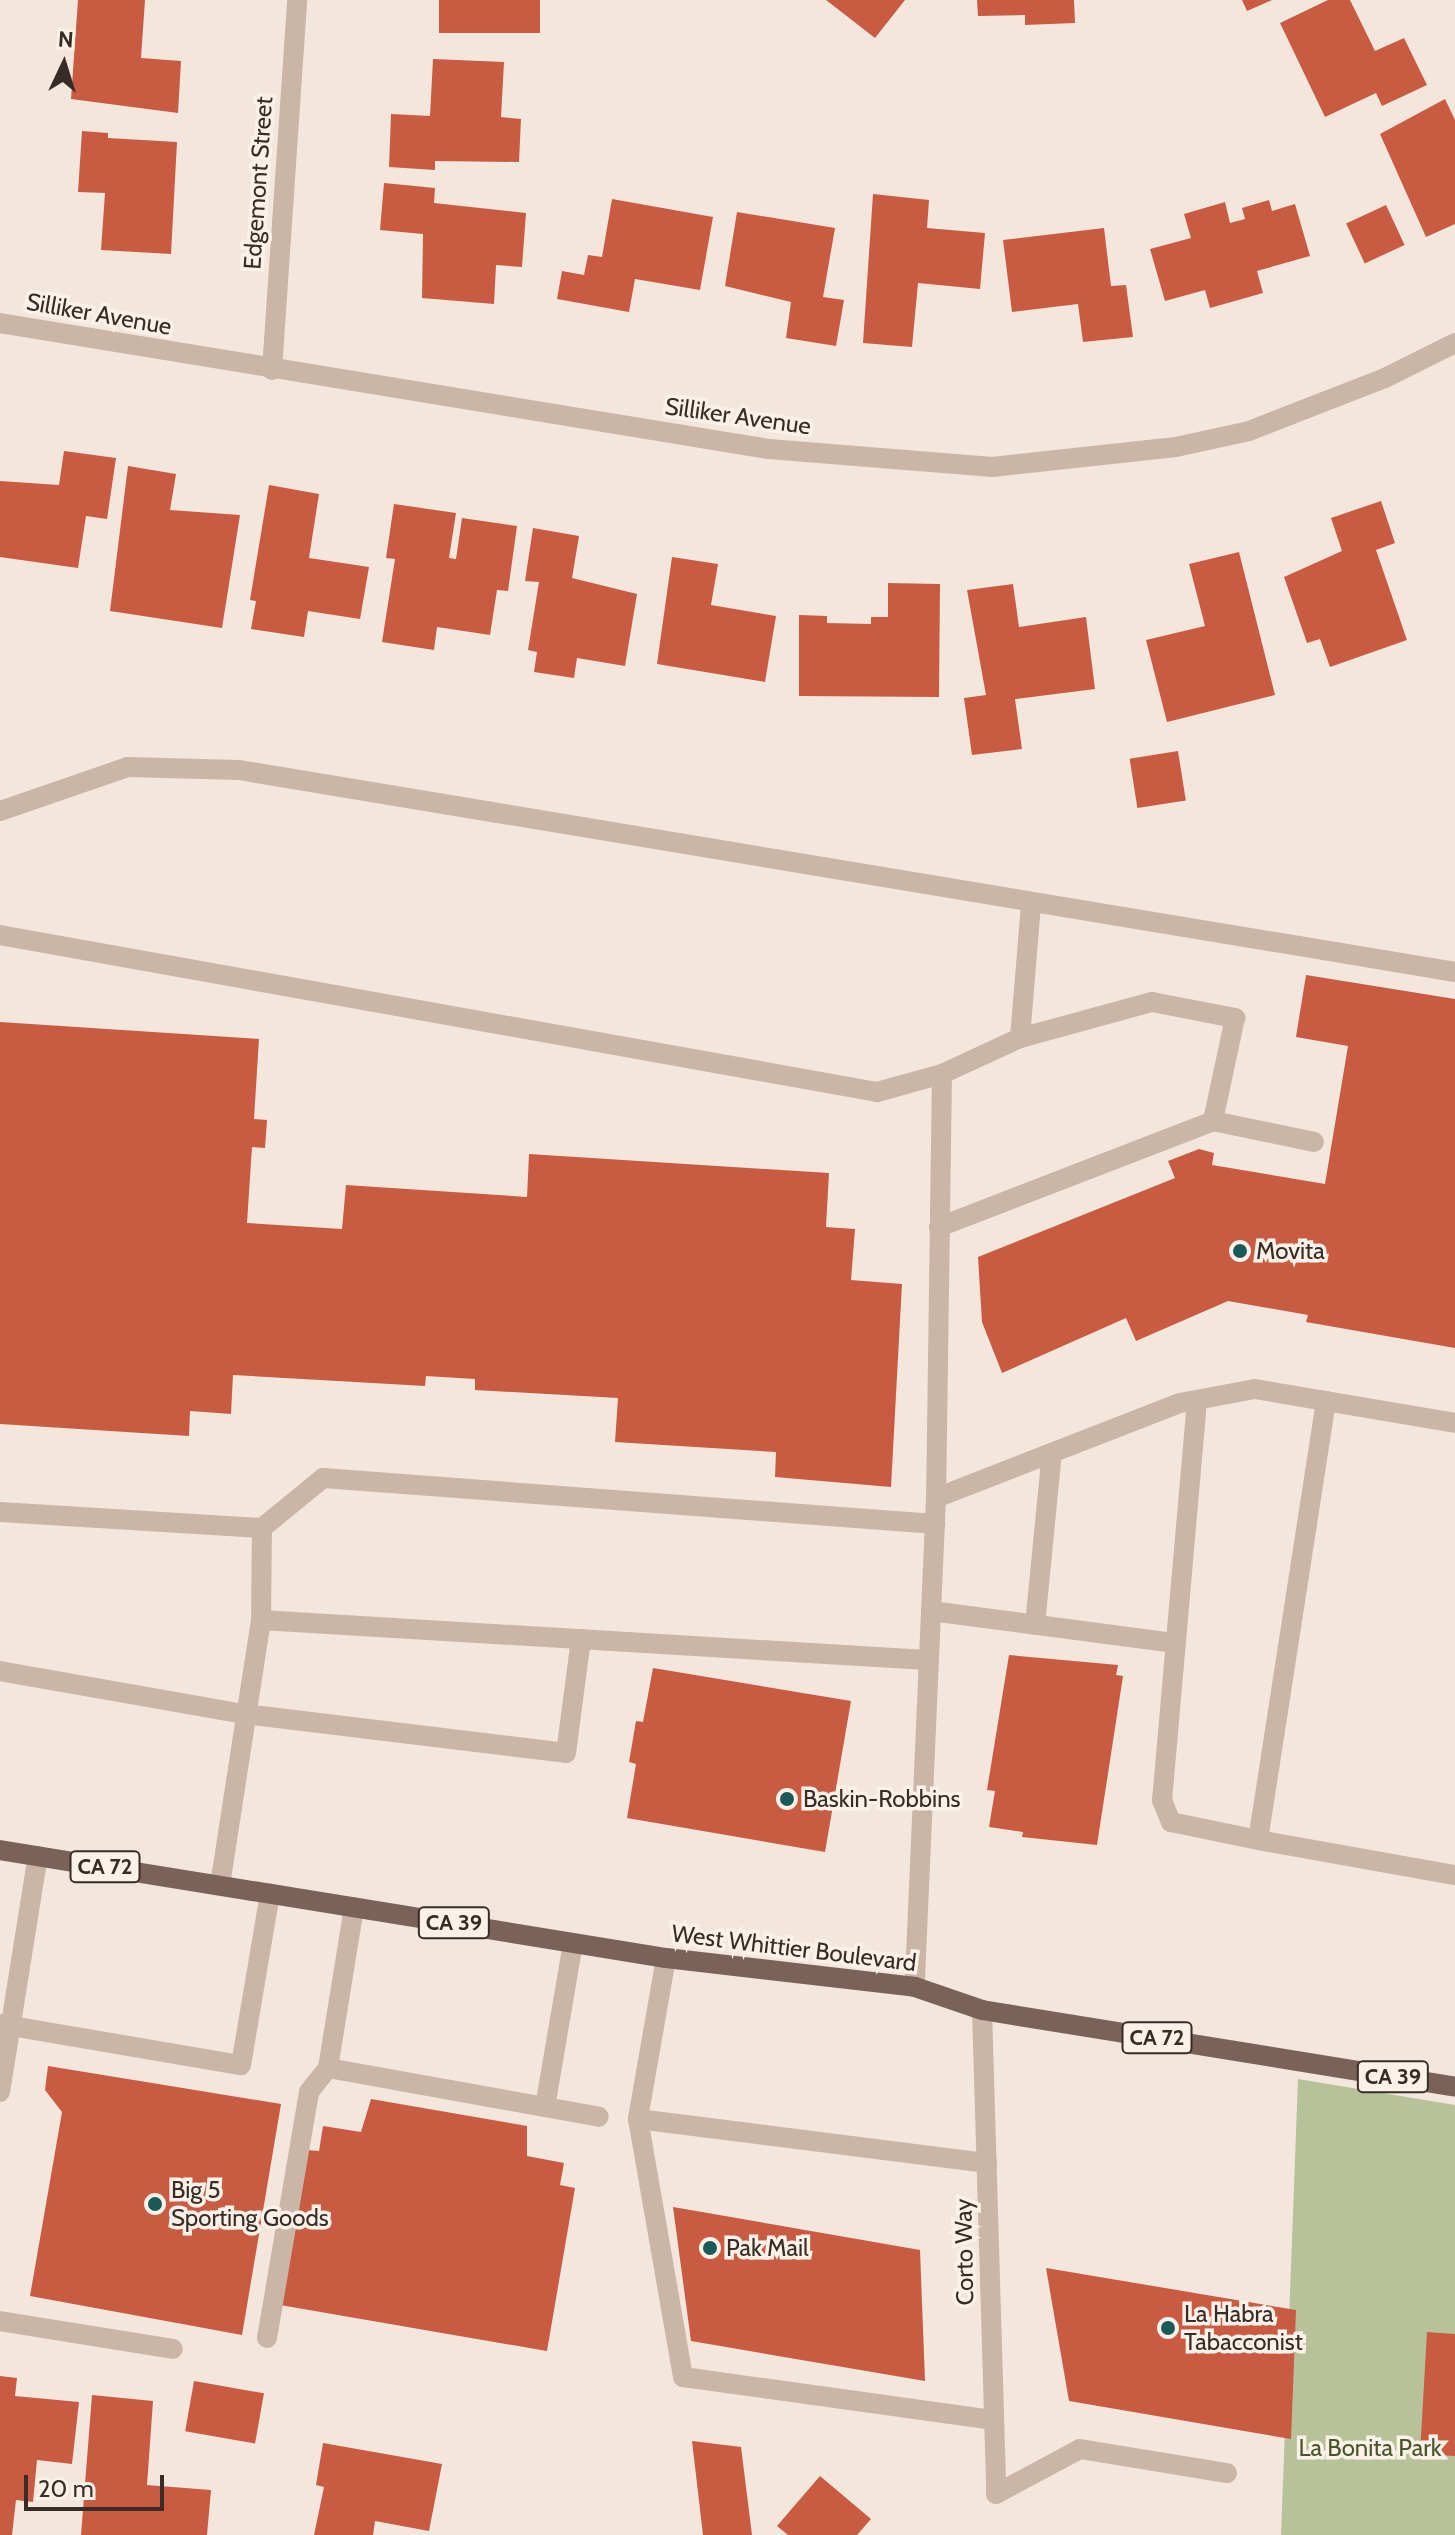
<!DOCTYPE html>
<style>
body{margin:0}
#map{position:relative;width:1455px;height:2535px;overflow:hidden;background:#f3e6dc;font-family:Cabin,sans-serif}
div>[style]{position:absolute}
[style*='--x']{left:calc(var(--x)*1px);top:calc(var(--y)*1px);width:calc(var(--w)*1px);rotate:calc(var(--a)*1deg)}
.green>*{inset:0;background:#b7c29b}
.building>*{inset:0;background:#c95b43;transform-origin:0 0}
.lane>*{height:20px;margin:-10px;padding:0 10px;transform-origin:10px;border-radius:10px;background:#cbb5a7}
.street>*{height:20px;margin:-10px;padding:0 10px;transform-origin:10px;border-radius:10px;background:#cbb5a7}
.primary>*{height:20px;margin:-10px;padding:0 10px;transform-origin:10px;border-radius:10px;background:#7a6258}
.dots>*{width:22px;height:22px;translate:-50% -50%;box-sizing:border-box;border:4px solid #faf1e8;border-radius:50%}
span{translate:-50% -50%;white-space:nowrap;text-align:center;line-height:1.15;-webkit-text-stroke:7px #faf1e8;paint-order:stroke}
.shield-label span{padding:2px 6px;background:#faf1e8;border:2px solid;border-radius:6px;-webkit-text-stroke-width:0}
.shield-label{font-size:22px;color:#372c28;font-weight:700}
.street-label{font-size:24px;color:#372c28}
.poi-label{font-size:24px;color:#372c28}
.left{translate:0 -50%;text-align:left}
.park-label{font-size:24px;color:#49562b}
.north{position:absolute;left:24px;top:24px;width:80px;height:80px;-webkit-text-stroke:6px #faf1e8;paint-order:stroke;rotate:4deg;font-size:22px;font-weight:700;line-height:32px;text-align:center;color:#372c28}
.north::after{content:'';display:block;margin:auto;width:28px;height:36px;background:#372c28;clip-path:polygon(50% 0,100% 100%,50% 72%,0 100%)}
.scale{position:absolute;left:24px;top:2475px;width:140px;height:36px;box-sizing:border-box;border:4px solid #372c28;border-top:0;padding-left:10px;font-size:24px;line-height:28px;white-space:nowrap;color:#372c28;-webkit-text-stroke:6px #faf1e8;paint-order:stroke}
</style>
<div id="map">
<div class="green">
<div style="clip-path:polygon(1298px 2079px,1455px 2105px,1455px 2535px,1281px 2535px)"></div>
</div>
<div class="building">
<div style="clip-path:polygon(78px 0,145px 0,141px 58px,181px 61px,178px 113px,71px 99px)"></div>
<div style="left:439px;top:0;width:101px;height:33px"></div>
<div style="clip-path:polygon(826px 0,905px 0,875px 38px)"></div>
<div style="clip-path:polygon(977px 0,1074px 0,1075px 23px,1025px 25px,1025px 15px,978px 16px)"></div>
<div style="clip-path:polygon(1242px 0,1272px 0,1247px 11px)"></div>
<div style="clip-path:polygon(1328px 0,1350px 0,1375px 51px,1404px 38px,1427px 85px,1382px 106px,1376px 93px,1325px 117px,1280px 23px)"></div>
<div style="clip-path:polygon(433px 59px,504px 62px,501px 117px,521px 119px,519px 162px,435px 161px,435px 170px,389px 167px,391px 114px,430px 116px)"></div>
<div style="clip-path:polygon(1445px 99px,1455px 120px,1455px 224px,1426px 237px,1380px 134px)"></div>
<div style="clip-path:polygon(82px 131px,108px 133px,108px 138px,177px 142px,171px 254px,101px 250px,105px 193px,78px 192px)"></div>
<div style="clip-path:polygon(384px 183px,435px 188px,434px 203px,526px 213px,522px 267px,496px 265px,494px 304px,422px 298px,423px 234px,380px 230px)"></div>
<div style="clip-path:polygon(873px 194px,929px 200px,927px 228px,985px 233px,980px 289px,918px 283px,912px 347px,863px 343px)"></div>
<div style="clip-path:polygon(612px 199px,713px 217px,700px 290px,635px 279px,629px 312px,557px 299px,562px 271px,584px 275px,588px 255px,602px 257px)"></div>
<div style="clip-path:polygon(1269px 200px,1272px 211px,1295px 204px,1310px 256px,1257px 271px,1263px 293px,1210px 308px,1205px 290px,1165px 301px,1150px 249px,1191px 238px,1184px 214px,1225px 202px,1230px 223px,1245px 219px,1242px 208px)"></div>
<div style="left:1386px;top:205px;width:44px;height:44px;rotate:65deg"></div>
<div style="clip-path:polygon(737px 212px,835px 228px,823px 297px,844px 300px,836px 346px,786px 338px,791px 302px,725px 286px)"></div>
<div style="clip-path:polygon(1104px 228px,1111px 286px,1126px 285px,1133px 337px,1083px 342px,1078px 304px,1012px 312px,1003px 240px)"></div>
<div style="clip-path:polygon(64px 451px,116px 458px,107px 519px,86px 516px,78px 568px,0 557px,0 481px,59px 485px)"></div>
<div style="clip-path:polygon(128px 466px,176px 474px,170px 510px,240px 515px,222px 628px,110px 611px)"></div>
<div style="clip-path:polygon(269px 485px,319px 494px,309px 558px,369px 567px,360px 619px,308px 611px,304px 637px,251px 629px,256px 601px,250px 600px)"></div>
<div style="clip-path:polygon(1381px 501px,1395px 543px,1376px 550px,1407px 640px,1330px 667px,1320px 639px,1307px 643px,1284px 577px,1342px 551px,1331px 518px)"></div>
<div style="clip-path:polygon(394px 504px,456px 513px,449px 558px,456px 559px,462px 518px,517px 526px,508px 591px,497px 590px,490px 635px,437px 627px,434px 650px,382px 642px,395px 559px,386px 558px)"></div>
<div style="clip-path:polygon(533px 528px,579px 536px,572px 578px,637px 594px,625px 666px,577px 658px,574px 678px,534px 672px,537px 652px,528px 650px,539px 582px,525px 581px)"></div>
<div style="clip-path:polygon(1239px 552px,1275px 695px,1167px 722px,1146px 640px,1205px 626px,1189px 564px)"></div>
<div style="clip-path:polygon(672px 557px,718px 564px,711px 605px,776px 616px,765px 682px,657px 664px)"></div>
<div style="clip-path:polygon(888px 583px,940px 584px,939px 697px,799px 696px,799px 615px,827px 616px,827px 623px,871px 624px,871px 617px,888px 617px)"></div>
<div style="clip-path:polygon(1013px 584px,1019px 627px,1086px 617px,1095px 689px,1015px 699px,1022px 749px,972px 755px,964px 698px,986px 695px,967px 590px)"></div>
<div style="left:1178px;top:751px;width:50px;height:49px;rotate:81deg"></div>
<div style="clip-path:polygon(1306px 975px,1455px 999px,1455px 1348px,1306px 1322px,1308px 1315px,1228px 1301px,1136px 1341px,1126px 1318px,1002px 1373px,982px 1322px,978px 1257px,1175px 1178px,1168px 1161px,1199px 1149px,1214px 1153px,1212px 1165px,1325px 1184px,1348px 1046px,1296px 1037px)"></div>
<div style="clip-path:polygon(0 1022px,259px 1039px,254px 1119px,267px 1120px,265px 1148px,252px 1147px,247px 1223px,342px 1229px,346px 1185px,527px 1197px,529px 1154px,829px 1173px,826px 1227px,855px 1229px,851px 1280px,902px 1284px,891px 1487px,775px 1477px,776px 1452px,615px 1442px,618px 1398px,475px 1390px,475px 1379px,426px 1376px,425px 1386px,233px 1375px,231px 1414px,190px 1411px,189px 1436px,0 1424px)"></div>
<div style="clip-path:polygon(1009px 1655px,1118px 1665px,1116px 1675px,1123px 1676px,1097px 1845px,1022px 1837px,1023px 1832px,989px 1827px,995px 1791px,987px 1790px)"></div>
<div style="clip-path:polygon(653px 1668px,851px 1701px,825px 1852px,627px 1818px,636px 1764px,629px 1762px,636px 1721px,643px 1722px)"></div>
<div style="clip-path:polygon(48px 2066px,281px 2104px,242px 2335px,30px 2296px,62px 2112px,45px 2090px)"></div>
<div style="clip-path:polygon(371px 2099px,527px 2126px,527px 2156px,564px 2163px,560px 2185px,575px 2188px,547px 2351px,280px 2305px,307px 2150px,319px 2151px,323px 2126px,361px 2132px)"></div>
<div style="clip-path:polygon(673px 2207px,920px 2250px,925px 2381px,691px 2341px)"></div>
<div style="clip-path:polygon(1046px 2268px,1296px 2310px,1291px 2439px,1069px 2401px)"></div>
<div style="clip-path:polygon(1427px 2332px,1455px 2334px,1455px 2456px,1420px 2454px)"></div>
<div style="clip-path:polygon(0 2376px,17px 2378px,15px 2396px,79px 2402px,72px 2464px,37px 2460px,33px 2502px,16px 2500px,12px 2535px,0 2535px)"></div>
<div style="left:194px;top:2381px;width:71px;height:51px;rotate:10deg"></div>
<div style="clip-path:polygon(92px 2395px,153px 2401px,147px 2485px,211px 2490px,207px 2535px,81px 2535px)"></div>
<div style="clip-path:polygon(692px 2441px,741px 2447px,752px 2535px,703px 2535px)"></div>
<div style="clip-path:polygon(323px 2443px,442px 2464px,429px 2531px,375px 2521px,373px 2535px,314px 2535px,324px 2487px,316px 2485px)"></div>
<div style="clip-path:polygon(820px 2476px,871px 2519px,857px 2535px,788px 2535px,777px 2526px)"></div>
</div>
<div class="lane">
<div style="--x:0;--y:811;--w:135;--a:-19"></div>
<div style="--x:128;--y:767;--w:111;--a:1.5"></div>
<div style="--x:239;--y:770;--w:1233;--a:9.43"></div>
<div style="--x:0;--y:935;--w:891;--a:10.15"></div>
<div style="--x:877;--y:1092;--w:67;--a:-15.5"></div>
<div style="--x:942;--y:1074;--w:424;--a:90.8"></div>
<div style="--x:936;--y:1498;--w:489;--a:92.5"></div>
<div style="--x:1020;--y:1038;--w:135;--a:-85.3"></div>
<div style="--x:942;--y:1074;--w:86;--a:-24.8"></div>
<div style="--x:1020;--y:1038;--w:137;--a:-15.3"></div>
<div style="--x:1152;--y:1002;--w:85;--a:10.9"></div>
<div style="--x:1235;--y:1018;--w:105;--a:102.1"></div>
<div style="--x:939;--y:1227;--w:294;--a:-21.1"></div>
<div style="--x:1213;--y:1121;--w:103;--a:11.7"></div>
<div style="--x:1197;--y:1401;--w:401;--a:95"></div>
<div style="--x:1162;--y:1800;--w:24;--a:68"></div>
<div style="--x:1171;--y:1822;--w:89;--a:11.7"></div>
<div style="--x:1326;--y:1401;--w:444;--a:98.8"></div>
<div style="--x:1258;--y:1840;--w:200;--a:10.1"></div>
<div style="--x:936;--y:1498;--w:262;--a:-21.3"></div>
<div style="--x:1180;--y:1403;--w:76;--a:-10.6"></div>
<div style="--x:1255;--y:1389;--w:203;--a:9.6"></div>
<div style="--x:0;--y:1512;--w:262;--a:3.5"></div>
<div style="--x:262;--y:1528;--w:79;--a:-39.3"></div>
<div style="--x:323;--y:1478;--w:614;--a:4.3"></div>
<div style="--x:931;--y:1611;--w:244;--a:7.5"></div>
<div style="--x:261;--y:1620;--w:92;--a:-89.4"></div>
<div style="--x:1035;--y:1625;--w:173;--a:-84.4"></div>
<div style="--x:0;--y:1671;--w:249;--a:10"></div>
<div style="--x:245;--y:1714;--w:323;--a:6.9"></div>
<div style="--x:566;--y:1753;--w:115;--a:-82.5"></div>
<div style="--x:220;--y:1885;--w:268;--a:-81.2"></div>
<div style="--x:261;--y:1620;--w:667;--a:3.44"></div>
<div style="--x:666;--y:1958;--w:163;--a:99.9"></div>
<div style="--x:638;--y:2119;--w:262;--a:80.1"></div>
<div style="--x:683;--y:2377;--w:314;--a:7.9"></div>
<div style="--x:0;--y:2024;--w:244;--a:9.7"></div>
<div style="--x:241;--y:2065;--w:174;--a:-80.4"></div>
<div style="--x:328;--y:2068;--w:275;--a:10.2"></div>
<div style="--x:0;--y:2092;--w:239;--a:-80.9"></div>
<div style="--x:545;--y:2107;--w:166;--a:-80.3"></div>
<div style="--x:638;--y:2119;--w:352;--a:7.2"></div>
<div style="--x:0;--y:2321;--w:175;--a:9.2"></div>
<div style="--x:267;--y:2338;--w:250;--a:-80.3"></div>
<div style="--x:309;--y:2092;--w:31;--a:-52"></div>
<div style="--x:328;--y:2068;--w:163;--a:-80.8"></div>
<div style="--x:996;--y:2494;--w:95;--a:-28.2"></div>
<div style="--x:1080;--y:2449;--w:149;--a:9.3"></div>
</div>
<div class="street">
<div style="--x:0;--y:323;--w:779;--a:9.31"></div>
<div style="--x:769;--y:449;--w:224;--a:4.6"></div>
<div style="--x:992;--y:467;--w:185;--a:-6.2"></div>
<div style="--x:1176;--y:447;--w:75;--a:-12.4"></div>
<div style="--x:1249;--y:431;--w:146;--a:-21.3"></div>
<div style="--x:1385;--y:378;--w:78;--a:-26.6"></div>
<div style="--x:272;--y:370;--w:371;--a:-86.1"></div>
<div style="--x:982;--y:2010;--w:484;--a:88.3"></div>
</div>
<div class="primary">
<div style="--x:0;--y:1850;--w:675;--a:9.21"></div>
<div style="--x:666;--y:1958;--w:251;--a:6.6"></div>
<div style="--x:915;--y:1987;--w:71;--a:18.9"></div>
<div style="--x:982;--y:2010;--w:479;--a:9.2"></div>
</div>
<div class="dots">
<div style="left:1240px;top:1251px;background:#1c5a5a"></div>
<div style="left:787px;top:1799px;background:#1c5a5a"></div>
<div style="left:155px;top:2204px;background:#1c5a5a"></div>
<div style="left:710px;top:2248px;background:#1c5a5a"></div>
<div style="left:1168px;top:2328px;background:#1c5a5a"></div>
</div>
<div class="shield-label">
<span style="left:105px;top:1867px">CA 72</span>
<span style="left:454px;top:1923px">CA 39</span>
<span style="left:1157px;top:2038px">CA 72</span>
<span style="left:1393px;top:2077px">CA 39</span>
</div>
<div class="street-label">
<span style="left:258px;top:183px;rotate:-86deg">Edgemont Street</span>
<span style="left:99px;top:314px;rotate:10deg">Silliker Avenue</span>
<span style="left:738px;top:416px;rotate:8deg">Silliker Avenue</span>
<span style="left:794px;top:1948px;rotate:7deg">West Whittier Boulevard</span>
<span style="left:964px;top:2252px;rotate:-91deg">Corto Way</span>
</div>
<div class="poi-label">
<span class="left" style="left:1256px;top:1251px">Movita</span>
<span class="left" style="left:803px;top:1799px">Baskin-Robbins</span>
<span class="left" style="left:171px;top:2204px">Big 5<br>Sporting Goods</span>
<span class="left" style="left:726px;top:2248px">Pak Mail</span>
<span class="left" style="left:1184px;top:2328px">La Habra<br>Tabacconist</span>
</div>
<div class="park-label">
<span style="left:1370px;top:2448px">La Bonita Park</span>
</div>
<div class="north">N</div>
<div class="scale">20 m</div>
</div>
